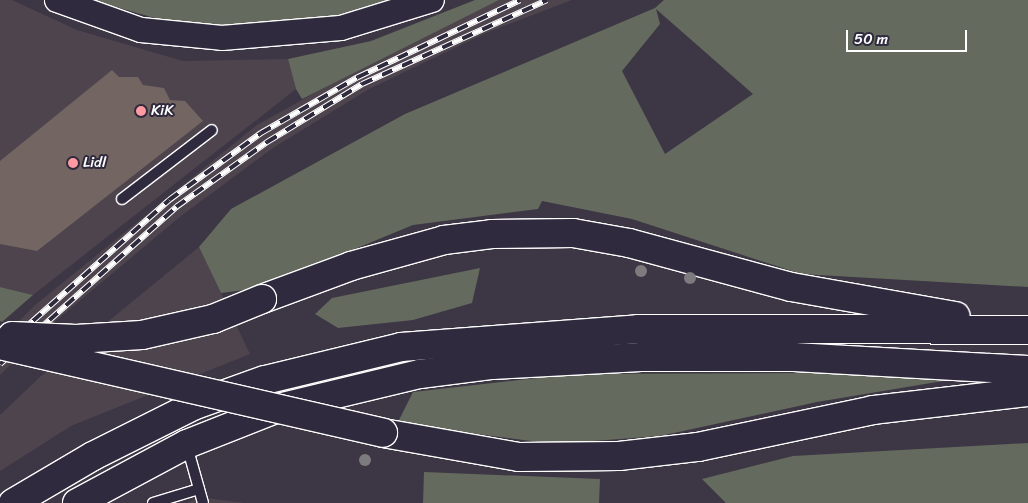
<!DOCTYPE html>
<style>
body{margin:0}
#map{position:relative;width:1028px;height:503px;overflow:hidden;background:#3d3644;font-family:Sriracha,sans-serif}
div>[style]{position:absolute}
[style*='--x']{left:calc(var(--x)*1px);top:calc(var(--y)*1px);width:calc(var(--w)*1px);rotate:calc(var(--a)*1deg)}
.built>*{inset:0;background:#4d444d}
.green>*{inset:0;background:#646a5e}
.building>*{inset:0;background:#736561}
.roads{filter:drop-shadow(1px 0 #fff) drop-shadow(-1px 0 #fff) drop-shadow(0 1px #fff) drop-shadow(0 -1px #fff)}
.service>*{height:10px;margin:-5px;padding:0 5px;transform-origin:5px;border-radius:5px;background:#2f2a3d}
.tertiary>*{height:24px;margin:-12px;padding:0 12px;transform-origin:12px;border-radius:12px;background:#2f2a3d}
.trunk>*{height:28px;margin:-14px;padding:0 14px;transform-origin:14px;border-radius:14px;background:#2f2a3d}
.rail>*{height:5.5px;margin-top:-2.75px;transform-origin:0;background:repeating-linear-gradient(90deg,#2f2a3d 0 11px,#fff 0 22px);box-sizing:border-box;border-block:1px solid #fff}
.bridges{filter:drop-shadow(1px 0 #fff) drop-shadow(-1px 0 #fff) drop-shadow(0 1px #fff) drop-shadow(0 -1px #fff)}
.trunk-bridge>*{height:28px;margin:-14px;padding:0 14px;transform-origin:14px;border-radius:14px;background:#2f2a3d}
.trees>*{width:12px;height:12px;margin:-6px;border-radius:50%;background:#7d7b7e}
.dots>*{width:14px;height:14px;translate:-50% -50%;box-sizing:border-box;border:2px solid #2f2a3d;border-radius:50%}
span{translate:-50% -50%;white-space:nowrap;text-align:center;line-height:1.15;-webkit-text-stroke:4px #2f2a3d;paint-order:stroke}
.poi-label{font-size:15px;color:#fff}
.left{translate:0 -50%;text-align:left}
.scale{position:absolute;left:846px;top:30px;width:121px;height:22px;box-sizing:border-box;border:2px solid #fff;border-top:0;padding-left:6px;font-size:15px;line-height:18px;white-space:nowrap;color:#fff;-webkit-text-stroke:4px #2f2a3d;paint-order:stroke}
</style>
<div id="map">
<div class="built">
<div style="clip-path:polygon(0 0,12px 0,77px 30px,183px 61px,288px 59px,296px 89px,33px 295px,0 287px)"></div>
<div style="clip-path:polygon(499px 0,572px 0,486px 33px,369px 89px,273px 148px,181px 216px,53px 323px,0 375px,0 340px,34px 306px,257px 125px,361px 67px)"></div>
<div style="clip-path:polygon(199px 247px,250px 354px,71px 426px,0 471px,0 415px,40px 377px)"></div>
<div style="clip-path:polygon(199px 497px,245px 503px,187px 503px)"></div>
</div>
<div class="green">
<div style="clip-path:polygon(91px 0,395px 0,341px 16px,284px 25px,221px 26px,169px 22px)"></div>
<div style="clip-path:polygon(475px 0,499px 0,302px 99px,296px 89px,288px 59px,371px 41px)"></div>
<div style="clip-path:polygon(evenodd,664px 0,1028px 0,1028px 287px,801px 274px,632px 219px,542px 201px,538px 209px,413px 225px,260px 288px,221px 293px,199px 247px,231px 209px,405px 114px,655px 8px,664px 0,656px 9px,753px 94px,665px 154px,622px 71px,660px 24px,656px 9px)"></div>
<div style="clip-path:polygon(480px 268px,472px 303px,413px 320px,338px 328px,315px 314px,332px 298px)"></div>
<div style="clip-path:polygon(0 287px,33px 295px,2px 322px,0 321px)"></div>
<div style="clip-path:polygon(817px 373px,973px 376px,817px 402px,660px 436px,554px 444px,406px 425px,399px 420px,413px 392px,572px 374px)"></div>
<div style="clip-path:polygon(1028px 443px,1028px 503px,726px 503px,702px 479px,793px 456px)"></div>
<div style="clip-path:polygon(424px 472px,600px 479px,599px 503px,423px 503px)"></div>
</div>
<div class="building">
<div style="clip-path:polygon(112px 70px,119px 77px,138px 77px,143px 85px,164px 88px,170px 100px,185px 101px,203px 121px,37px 251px,0 244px,0 161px)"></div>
</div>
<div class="roads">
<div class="service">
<div style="--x:122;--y:199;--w:113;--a:-37.5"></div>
<div style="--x:187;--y:446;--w:59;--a:74.3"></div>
<div style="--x:153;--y:503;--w:48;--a:-16.9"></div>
</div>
<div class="tertiary">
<div style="--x:57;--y:0;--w:89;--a:19.7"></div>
<div style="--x:141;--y:30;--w:81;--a:5.6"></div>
<div style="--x:222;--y:38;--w:119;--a:-4.8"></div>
<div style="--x:341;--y:28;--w:95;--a:-17.1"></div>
</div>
<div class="trunk">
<div style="--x:262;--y:299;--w:95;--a:-20.3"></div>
<div style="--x:351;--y:266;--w:97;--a:-15.6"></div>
<div style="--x:444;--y:240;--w:48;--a:-7.1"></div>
<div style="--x:492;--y:234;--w:81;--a:-0.7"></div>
<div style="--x:573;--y:233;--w:57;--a:10.1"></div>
<div style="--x:629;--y:243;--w:168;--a:15.2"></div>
<div style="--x:791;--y:287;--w:167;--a:10"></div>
<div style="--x:383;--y:433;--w:138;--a:10"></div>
<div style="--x:519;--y:457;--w:100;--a:-0.6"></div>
<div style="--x:619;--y:456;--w:80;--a:-6.5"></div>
<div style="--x:698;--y:447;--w:179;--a:-11.9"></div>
<div style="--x:873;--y:410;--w:156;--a:-6.6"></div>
<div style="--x:13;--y:503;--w:93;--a:-30.4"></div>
<div style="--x:93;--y:456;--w:114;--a:-26.6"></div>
<div style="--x:195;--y:405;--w:74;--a:-19.7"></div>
<div style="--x:265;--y:380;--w:140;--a:-13.6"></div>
<div style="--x:401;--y:347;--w:238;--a:-4.3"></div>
<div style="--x:638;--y:329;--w:390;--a:0.1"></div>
<div style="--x:77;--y:503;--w:125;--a:-28.2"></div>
<div style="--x:187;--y:444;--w:98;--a:-21.6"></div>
<div style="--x:278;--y:408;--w:146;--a:-13.5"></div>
<div style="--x:420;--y:374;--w:73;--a:-7.1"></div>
<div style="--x:492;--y:365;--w:149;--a:-3.1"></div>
<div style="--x:641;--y:357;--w:153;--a:0"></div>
<div style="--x:794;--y:357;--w:234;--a:3.2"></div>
</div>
</div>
<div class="rail">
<div style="--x:0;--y:350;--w:226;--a:-41.6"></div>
<div style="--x:169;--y:200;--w:114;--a:-36.1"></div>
<div style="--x:261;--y:133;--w:112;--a:-30"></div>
<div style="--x:358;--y:77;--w:179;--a:-25.4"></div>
<div style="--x:0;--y:364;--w:236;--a:-41.7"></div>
<div style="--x:176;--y:207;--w:112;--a:-35.5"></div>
<div style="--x:267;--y:142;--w:111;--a:-31.4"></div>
<div style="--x:362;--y:84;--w:203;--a:-24.4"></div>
</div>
<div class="bridges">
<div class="trunk-bridge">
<div style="--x:12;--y:336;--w:64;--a:2.7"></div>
<div style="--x:76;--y:339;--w:66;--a:-3.5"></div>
<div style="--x:142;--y:335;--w:73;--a:-12.7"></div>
<div style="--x:213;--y:319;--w:53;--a:-22.2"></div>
<div style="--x:0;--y:345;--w:393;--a:12.9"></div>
</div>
</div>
<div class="trees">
<div style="left:641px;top:271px"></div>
<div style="left:690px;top:278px"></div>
<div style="left:365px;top:460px"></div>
</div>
<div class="dots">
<div style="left:141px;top:111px;background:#ff9aa2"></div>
<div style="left:73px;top:163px;background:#ff9aa2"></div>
</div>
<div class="poi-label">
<span class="left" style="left:151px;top:111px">KiK</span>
<span class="left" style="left:83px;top:163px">Lidl</span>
</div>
<div class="scale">50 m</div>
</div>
